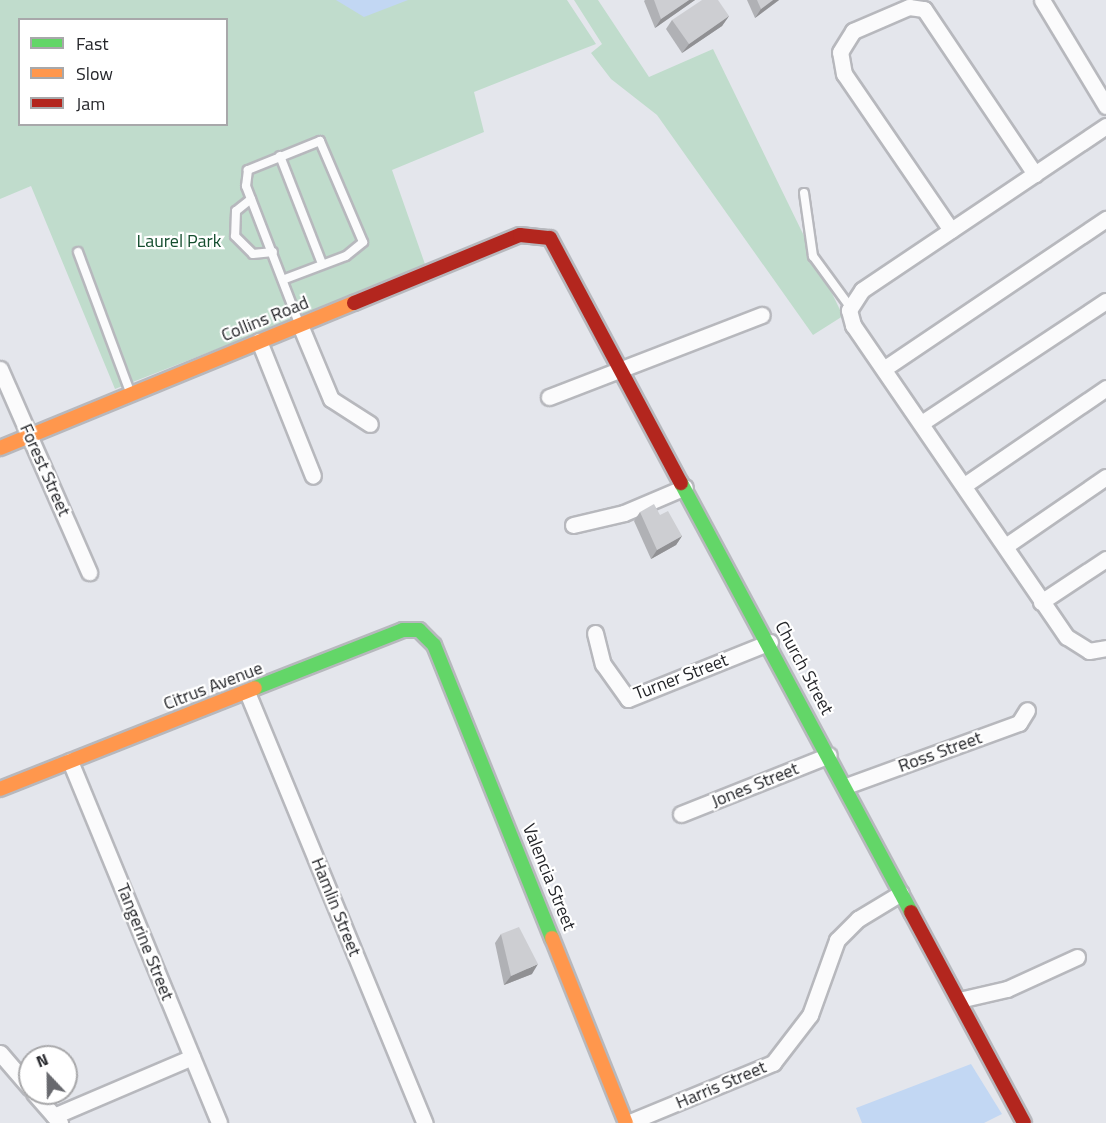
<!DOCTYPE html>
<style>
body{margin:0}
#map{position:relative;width:1106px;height:1123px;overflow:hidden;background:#e4e6ec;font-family:"Titillium Web",sans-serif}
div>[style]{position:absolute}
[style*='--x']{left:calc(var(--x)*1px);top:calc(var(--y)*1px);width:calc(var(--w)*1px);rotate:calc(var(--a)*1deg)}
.green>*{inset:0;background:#c0dccc}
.water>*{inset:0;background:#c2d7f3}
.roads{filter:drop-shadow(2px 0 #b7b8bd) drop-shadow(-2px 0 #b7b8bd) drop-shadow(0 2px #b7b8bd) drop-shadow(0 -2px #b7b8bd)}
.lane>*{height:8px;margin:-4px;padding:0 4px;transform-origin:4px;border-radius:4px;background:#fbfbfc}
.street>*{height:15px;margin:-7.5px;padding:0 7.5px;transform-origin:7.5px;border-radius:7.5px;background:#fbfbfc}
.fast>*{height:14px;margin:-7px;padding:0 7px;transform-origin:7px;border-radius:7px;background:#63d668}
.slow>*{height:14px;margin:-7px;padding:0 7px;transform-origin:7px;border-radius:7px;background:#ff974d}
.jam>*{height:14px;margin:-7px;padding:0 7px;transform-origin:7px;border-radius:7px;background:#b3261e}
.wall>*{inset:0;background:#b0b1b5}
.shaded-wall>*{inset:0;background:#909093}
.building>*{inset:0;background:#cdced2}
span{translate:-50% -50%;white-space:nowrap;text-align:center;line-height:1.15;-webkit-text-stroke:4.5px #fff;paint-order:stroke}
.park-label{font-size:18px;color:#144d2e}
.street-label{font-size:18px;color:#25262a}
.legend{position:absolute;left:18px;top:18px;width:210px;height:108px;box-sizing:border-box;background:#fff;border:2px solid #a8a8aa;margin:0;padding:8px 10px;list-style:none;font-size:18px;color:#25262a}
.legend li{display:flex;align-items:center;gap:12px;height:30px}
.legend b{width:30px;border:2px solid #a8a8aa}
.north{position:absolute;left:18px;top:1045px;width:60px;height:60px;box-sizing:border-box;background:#fff;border:2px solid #a8a8aa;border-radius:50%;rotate:338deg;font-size:16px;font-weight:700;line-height:24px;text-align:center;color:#25262a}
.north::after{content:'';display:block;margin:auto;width:21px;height:27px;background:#68696e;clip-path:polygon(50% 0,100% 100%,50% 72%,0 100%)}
</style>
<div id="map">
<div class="green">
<div style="clip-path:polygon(evenodd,0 0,567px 0,596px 44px,474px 92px,484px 132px,392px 170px,426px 267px,115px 389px,31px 186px,0 199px,0 0,20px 20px,226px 20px,226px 124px,20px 124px,20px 20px)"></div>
<div style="clip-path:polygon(574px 0,598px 0,649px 77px,713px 49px,843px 316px,813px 335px,657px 115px,611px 79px,591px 53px,602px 44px)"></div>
</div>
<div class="water">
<div style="clip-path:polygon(336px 0,408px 0,364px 17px)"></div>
<div style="clip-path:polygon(971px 1064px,1002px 1114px,984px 1123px,862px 1123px,856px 1108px)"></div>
</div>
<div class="roads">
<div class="lane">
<div style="--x:280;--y:156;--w:116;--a:68.7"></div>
<div style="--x:804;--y:193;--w:64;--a:81.9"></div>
<div style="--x:813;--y:256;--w:63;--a:54"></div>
<div style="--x:251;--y:199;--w:19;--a:141"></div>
<div style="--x:236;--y:211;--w:25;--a:92"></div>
<div style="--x:235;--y:236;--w:25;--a:45"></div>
<div style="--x:253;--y:254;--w:20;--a:-6"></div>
<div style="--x:78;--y:252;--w:149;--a:69.6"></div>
<div style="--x:285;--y:279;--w:65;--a:-20.7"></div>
<div style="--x:346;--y:256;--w:22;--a:-39"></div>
<div style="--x:363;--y:242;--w:110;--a:-113.1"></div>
<div style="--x:320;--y:141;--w:78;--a:158.1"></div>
<div style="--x:248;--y:170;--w:16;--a:97"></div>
<div style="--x:246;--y:186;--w:147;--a:68.9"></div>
</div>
<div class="street">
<div style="--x:1042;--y:0;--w:124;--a:58.9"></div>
<div style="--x:1106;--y:126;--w:294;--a:146.1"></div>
<div style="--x:862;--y:290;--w:24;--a:123"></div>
<div style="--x:849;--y:310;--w:16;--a:75"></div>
<div style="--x:853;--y:325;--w:378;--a:55.6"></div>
<div style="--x:1067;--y:637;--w:26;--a:32"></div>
<div style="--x:1089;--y:651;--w:17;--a:-10"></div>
<div style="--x:951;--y:230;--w:189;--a:-124.4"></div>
<div style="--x:844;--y:74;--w:22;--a:-100"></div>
<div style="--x:840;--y:52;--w:25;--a:-58"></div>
<div style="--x:853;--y:31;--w:61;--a:-23.2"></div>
<div style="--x:909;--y:7;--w:15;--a:8"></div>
<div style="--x:924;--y:9;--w:199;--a:56.1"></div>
<div style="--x:300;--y:325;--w:80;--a:67.3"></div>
<div style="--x:331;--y:399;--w:46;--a:32.7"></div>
<div style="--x:259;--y:341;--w:145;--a:68.2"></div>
<div style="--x:885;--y:368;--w:267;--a:-34"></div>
<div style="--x:0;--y:369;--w:222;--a:66.3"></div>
<div style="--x:549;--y:397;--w:228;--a:-21.1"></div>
<div style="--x:923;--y:422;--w:219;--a:-33.5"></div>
<div style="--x:966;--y:484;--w:170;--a:-34.4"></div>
<div style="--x:573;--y:525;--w:52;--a:-13.2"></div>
<div style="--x:624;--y:513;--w:66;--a:-23.1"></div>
<div style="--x:1007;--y:545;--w:120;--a:-34.5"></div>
<div style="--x:1041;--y:602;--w:78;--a:-33.5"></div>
<div style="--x:595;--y:633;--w:32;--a:76"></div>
<div style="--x:603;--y:664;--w:43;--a:54.5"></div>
<div style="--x:628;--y:699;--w:153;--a:-21.9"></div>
<div style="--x:247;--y:692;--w:466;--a:67.6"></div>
<div style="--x:70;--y:761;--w:391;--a:67.6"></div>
<div style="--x:846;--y:786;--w:184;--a:-20"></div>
<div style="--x:1019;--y:723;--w:15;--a:-58"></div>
<div style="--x:681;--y:814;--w:159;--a:-21.7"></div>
<div style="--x:959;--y:1000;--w:49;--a:-12.9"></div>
<div style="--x:1007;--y:989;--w:77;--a:-24.6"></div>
<div style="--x:0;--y:1053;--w:46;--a:49.4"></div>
<div style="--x:34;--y:1093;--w:40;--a:49"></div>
<div style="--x:54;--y:1116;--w:150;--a:-23.1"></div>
<div style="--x:630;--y:1122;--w:155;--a:-22.4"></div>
<div style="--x:773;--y:1063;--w:61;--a:-52.4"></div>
<div style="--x:810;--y:1015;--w:80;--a:-70.2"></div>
<div style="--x:837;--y:940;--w:30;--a:-45"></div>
<div style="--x:858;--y:919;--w:50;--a:-31.2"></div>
</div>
<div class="fast">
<div style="--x:681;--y:483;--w:487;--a:61.8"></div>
<div style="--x:255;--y:688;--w:159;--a:-21.4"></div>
<div style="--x:403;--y:630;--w:16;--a:0"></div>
<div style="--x:419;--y:630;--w:21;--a:45"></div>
<div style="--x:434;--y:645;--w:316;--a:68.1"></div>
</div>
<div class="slow">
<div style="--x:0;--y:448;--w:383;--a:-22.3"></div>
<div style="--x:0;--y:789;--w:274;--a:-21.6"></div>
<div style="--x:552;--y:938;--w:199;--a:68.2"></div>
</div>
<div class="jam">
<div style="--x:354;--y:303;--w:179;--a:-22.3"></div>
<div style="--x:520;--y:235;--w:30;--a:6"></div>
<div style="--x:550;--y:238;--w:278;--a:61.9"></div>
<div style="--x:911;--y:912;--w:239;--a:61.8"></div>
</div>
</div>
<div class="wall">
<div style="clip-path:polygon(645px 0,695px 0,655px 28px,644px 1px)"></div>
<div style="clip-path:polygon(747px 0,779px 0,755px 18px)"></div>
<div style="clip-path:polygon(729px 16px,722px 26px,682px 53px,666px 29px,672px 20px)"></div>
<div style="clip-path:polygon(640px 512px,660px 515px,682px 536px,676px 545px,651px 559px,634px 521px)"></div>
<div style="clip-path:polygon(501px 934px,532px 974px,504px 985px,495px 943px)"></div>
</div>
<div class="shaded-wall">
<div style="clip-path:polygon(689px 0,695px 0,655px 28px,661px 19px)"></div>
<div style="clip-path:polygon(773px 0,779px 0,755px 18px,761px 9px)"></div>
<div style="clip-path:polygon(729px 16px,722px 26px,682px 53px,689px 44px)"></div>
<div style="clip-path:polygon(682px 536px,676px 545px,651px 559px,657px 550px)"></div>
<div style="clip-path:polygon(538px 964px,532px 974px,504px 985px,511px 976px)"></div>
</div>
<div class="building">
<div style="clip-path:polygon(654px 0,689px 0,661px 19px)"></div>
<div style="clip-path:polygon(702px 0,718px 0,729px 16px,689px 44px,672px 20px)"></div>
<div style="clip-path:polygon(757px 0,773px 0,761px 9px)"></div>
<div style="clip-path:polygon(654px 504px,660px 515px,668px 511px,682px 536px,657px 550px,640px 512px)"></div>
<div style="clip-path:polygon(519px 927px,538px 964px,511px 976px,501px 934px)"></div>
</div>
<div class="park-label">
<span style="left:179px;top:241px">Laurel Park</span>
</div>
<div class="street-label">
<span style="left:265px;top:319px;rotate:-22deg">Collins Road</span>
<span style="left:45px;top:470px;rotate:66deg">Forest Street</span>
<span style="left:804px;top:668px;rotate:62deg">Church Street</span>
<span style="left:681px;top:677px;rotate:-21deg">Turner Street</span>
<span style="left:213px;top:686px;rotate:-21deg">Citrus Avenue</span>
<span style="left:940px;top:752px;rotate:-20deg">Ross Street</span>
<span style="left:755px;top:785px;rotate:-22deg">Jones Street</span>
<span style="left:549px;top:877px;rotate:68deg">Valencia Street</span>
<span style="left:336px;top:907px;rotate:68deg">Hamlin Street</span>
<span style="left:145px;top:942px;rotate:68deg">Tangerine Street</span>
<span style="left:721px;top:1085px;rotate:-23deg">Harris Street</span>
</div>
<ul class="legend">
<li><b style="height:8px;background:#63d668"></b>Fast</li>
<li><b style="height:8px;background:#ff974d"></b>Slow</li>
<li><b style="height:8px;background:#b3261e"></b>Jam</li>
</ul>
<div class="north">N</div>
</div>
